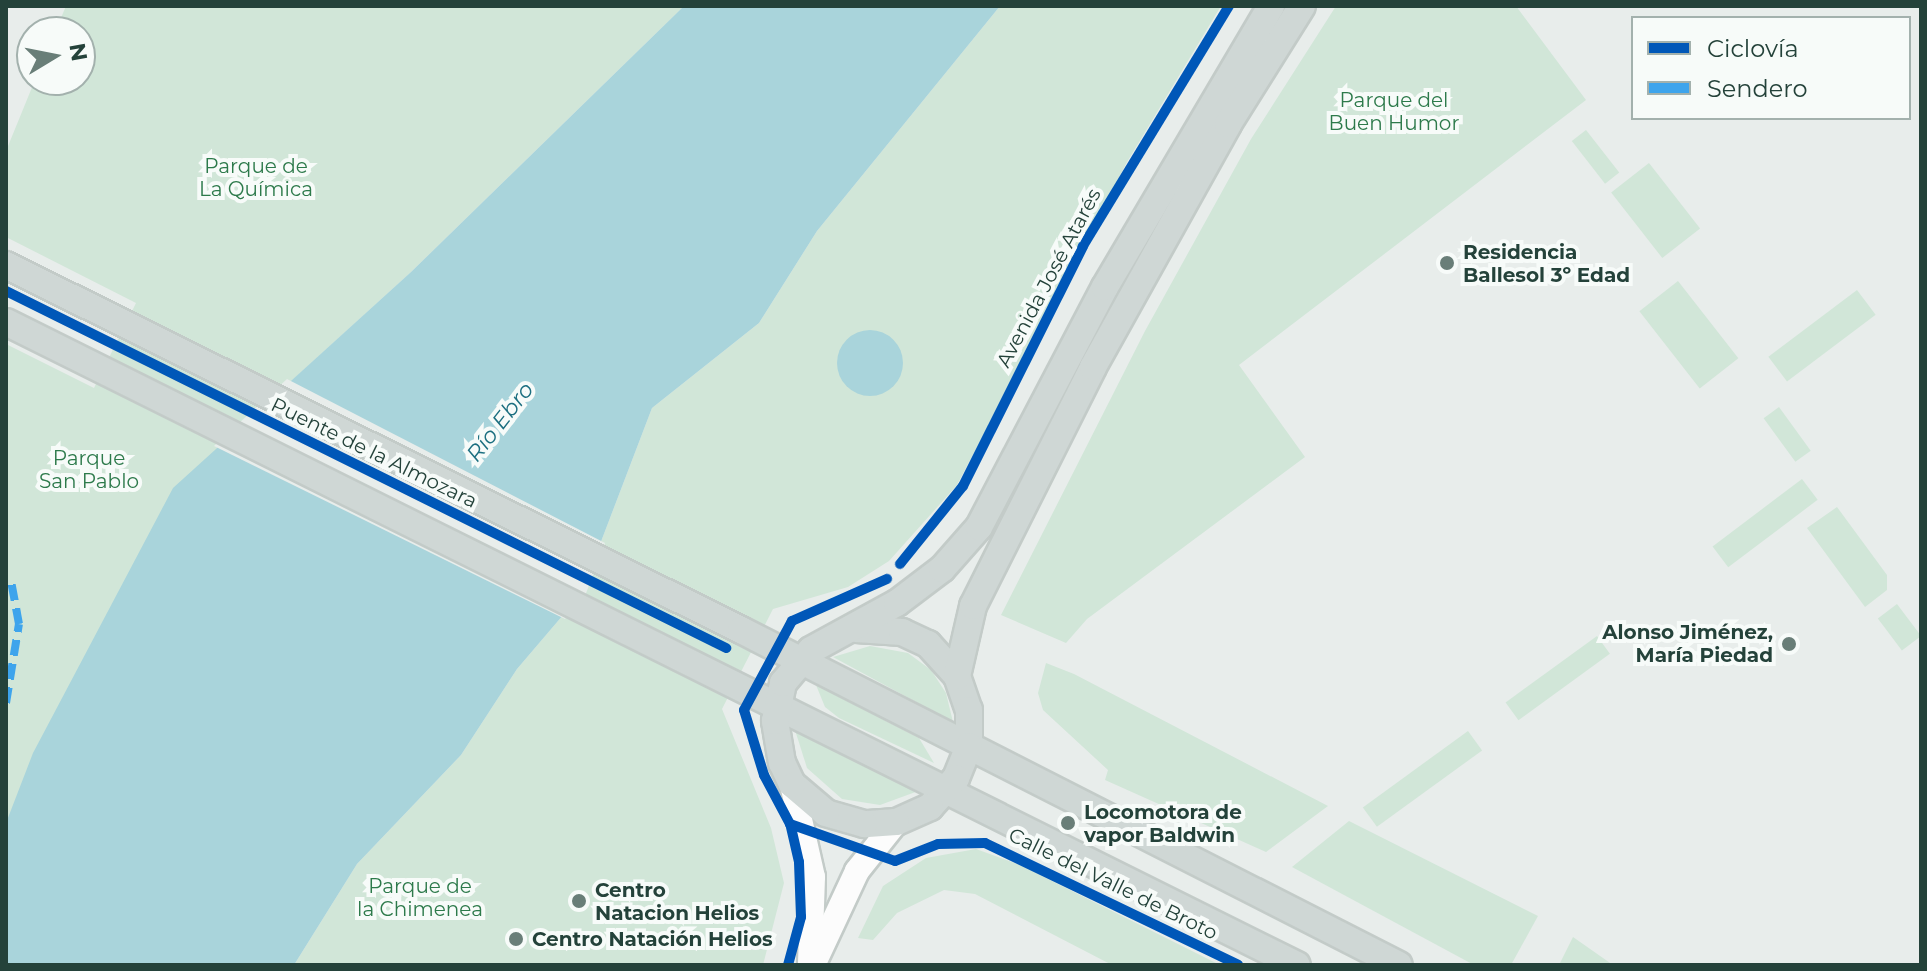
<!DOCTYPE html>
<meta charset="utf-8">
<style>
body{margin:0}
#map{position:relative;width:1927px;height:971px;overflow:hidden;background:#e8edeb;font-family:Montserrat,sans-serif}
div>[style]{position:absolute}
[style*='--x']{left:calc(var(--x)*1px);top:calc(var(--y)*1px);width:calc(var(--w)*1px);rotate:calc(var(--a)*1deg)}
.green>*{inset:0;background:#d1e6d8;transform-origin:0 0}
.water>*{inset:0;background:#a9d4db}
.round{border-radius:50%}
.pier>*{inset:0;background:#e8edeb}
.roads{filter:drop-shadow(2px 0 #c3cbc8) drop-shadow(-2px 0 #c3cbc8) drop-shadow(0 2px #c3cbc8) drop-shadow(0 -2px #c3cbc8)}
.secondary>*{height:24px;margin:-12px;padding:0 12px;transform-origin:12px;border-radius:12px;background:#fcfcfc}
.primary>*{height:26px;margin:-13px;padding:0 13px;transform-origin:13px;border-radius:13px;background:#cfd7d5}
.quiet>*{height:8px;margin-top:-4px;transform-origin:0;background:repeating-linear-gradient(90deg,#3ea4ec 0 16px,transparent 0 24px)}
.cycleway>*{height:10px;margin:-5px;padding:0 5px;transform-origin:5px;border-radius:5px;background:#0057b8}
.dots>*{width:22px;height:22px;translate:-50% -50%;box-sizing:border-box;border:4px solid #f7fbf9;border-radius:50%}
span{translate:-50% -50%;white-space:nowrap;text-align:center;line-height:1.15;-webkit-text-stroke:8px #f7fbf9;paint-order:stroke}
.park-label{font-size:20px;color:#2d7a4b}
.poi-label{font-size:20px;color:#24423a;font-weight:700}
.left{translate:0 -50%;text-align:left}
.right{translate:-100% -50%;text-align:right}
.street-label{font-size:20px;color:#24423a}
.water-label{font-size:22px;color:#1c6f80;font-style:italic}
.frame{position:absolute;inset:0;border:8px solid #24423a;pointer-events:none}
.legend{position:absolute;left:1631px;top:16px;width:280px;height:104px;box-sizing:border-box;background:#f7fbf9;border:2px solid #a3b1ad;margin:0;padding:10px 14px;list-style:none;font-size:24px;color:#24423a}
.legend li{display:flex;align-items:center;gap:16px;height:40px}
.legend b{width:40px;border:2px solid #a3b1ad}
.north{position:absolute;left:16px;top:16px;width:80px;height:80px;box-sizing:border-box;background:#f7fbf9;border:2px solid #a3b1ad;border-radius:50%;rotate:80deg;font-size:22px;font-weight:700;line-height:32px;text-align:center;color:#24423a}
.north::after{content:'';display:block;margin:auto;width:28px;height:36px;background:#697e78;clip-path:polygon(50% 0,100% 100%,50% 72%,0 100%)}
</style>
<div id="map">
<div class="green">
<div style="clip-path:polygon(66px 6px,684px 6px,411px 272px,253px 416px,6px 823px,6px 344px,94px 388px,136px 303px,6px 237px,6px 151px,35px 80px,80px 80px,80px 32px,55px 32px)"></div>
<div style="clip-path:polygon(1000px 6px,1221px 6px,1127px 162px,957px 485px,889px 561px,848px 587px,773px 609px,722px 709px,771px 828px,784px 883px,763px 965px,294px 965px,357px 864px,461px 755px,517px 669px,581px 594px,652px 408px,759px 323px,817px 231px)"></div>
<div style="clip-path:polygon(1336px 6px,1516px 6px,1586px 100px,1239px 365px,1305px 457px,1087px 619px,1066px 643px,1001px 615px,1145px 331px,1251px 139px)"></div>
<div style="left:1586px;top:130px;width:54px;height:18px;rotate:52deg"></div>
<div style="left:1649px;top:163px;width:83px;height:48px;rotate:52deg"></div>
<div style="left:1678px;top:281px;width:98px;height:49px;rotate:52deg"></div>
<div style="left:1857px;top:290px;width:31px;height:111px;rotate:53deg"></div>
<div style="left:1779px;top:407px;width:54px;height:19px;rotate:54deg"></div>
<div style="left:1802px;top:479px;width:26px;height:112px;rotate:53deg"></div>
<div style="clip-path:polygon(1837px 507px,1887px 575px,1887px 590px,1865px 607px,1807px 528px)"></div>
<div style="left:1897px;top:604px;width:40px;height:24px;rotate:53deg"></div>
<div style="left:1597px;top:636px;width:22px;height:113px;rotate:54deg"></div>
<div style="clip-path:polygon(870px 646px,908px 653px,931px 670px,946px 693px,953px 722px,833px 657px)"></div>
<div style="clip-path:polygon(1046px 663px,1074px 674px,1328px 806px,1266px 852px,1105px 780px,1108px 770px,1043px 710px,1038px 693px)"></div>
<div style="clip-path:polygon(816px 685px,919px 738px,934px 763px,839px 718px,825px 707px)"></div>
<div style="clip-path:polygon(795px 730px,921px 790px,880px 805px,842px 799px,807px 768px)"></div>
<div style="left:1468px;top:731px;width:24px;height:130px;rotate:54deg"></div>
<div style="clip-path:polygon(1349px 821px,1538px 916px,1511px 965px,1474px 965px,1292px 867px)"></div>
<div style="clip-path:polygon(976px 849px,1020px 865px,1220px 965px,1112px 965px,975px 894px,944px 890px,897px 913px,873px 940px,858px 938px,883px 886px,926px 858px)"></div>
<div style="clip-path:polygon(1573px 937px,1613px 965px,1559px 965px)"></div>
</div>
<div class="water">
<div style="clip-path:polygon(684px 6px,1000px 6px,817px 231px,759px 323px,652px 408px,581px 594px,517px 669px,461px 755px,357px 864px,294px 965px,6px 965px,6px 823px,33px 753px,173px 488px,411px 272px)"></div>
<div class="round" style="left:837px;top:330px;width:66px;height:66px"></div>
</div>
<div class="pier">
<div style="clip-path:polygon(287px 379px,605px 543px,585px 596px,565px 619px,214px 446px)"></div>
</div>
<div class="roads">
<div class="secondary">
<div style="--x:792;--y:784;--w:95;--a:77.3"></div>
<div style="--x:813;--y:877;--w:88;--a:92"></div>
<div style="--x:816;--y:959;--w:97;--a:-65"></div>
<div style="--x:857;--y:871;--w:63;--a:-51.5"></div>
</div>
<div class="primary">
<div style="--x:6;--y:265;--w:821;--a:26.41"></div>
<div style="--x:741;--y:630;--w:738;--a:26.98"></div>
<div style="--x:6;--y:322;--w:1442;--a:26.48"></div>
<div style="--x:856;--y:629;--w:46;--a:3.7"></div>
<div style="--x:902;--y:632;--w:29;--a:25"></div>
<div style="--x:928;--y:644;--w:43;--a:47.8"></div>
<div style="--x:957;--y:676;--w:36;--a:71"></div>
<div style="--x:969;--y:710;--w:36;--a:90"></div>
<div style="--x:969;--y:746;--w:35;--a:112"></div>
<div style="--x:956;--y:778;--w:39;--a:132"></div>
<div style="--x:930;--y:807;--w:37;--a:156"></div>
<div style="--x:896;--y:822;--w:32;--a:176"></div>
<div style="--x:864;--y:824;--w:40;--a:-164"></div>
<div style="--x:826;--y:813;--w:45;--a:-139.5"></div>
<div style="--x:792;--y:784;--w:23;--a:-115"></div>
<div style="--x:782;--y:763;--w:43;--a:-99.5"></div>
<div style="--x:775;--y:721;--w:39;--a:-78"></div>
<div style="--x:783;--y:683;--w:43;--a:-49.7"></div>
<div style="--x:811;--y:650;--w:98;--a:-28.7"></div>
<div style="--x:897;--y:603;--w:56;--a:-37.1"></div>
<div style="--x:942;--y:569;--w:56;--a:-48.6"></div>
<div style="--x:979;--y:527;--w:271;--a:-62.3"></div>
<div style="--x:1105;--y:287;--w:326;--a:-59.4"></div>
<div style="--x:957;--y:676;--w:72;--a:-77.1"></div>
<div style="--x:973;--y:606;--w:267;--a:-63.3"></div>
<div style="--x:1093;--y:367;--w:278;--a:-60.9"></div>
<div style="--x:1228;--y:124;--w:139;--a:-57.9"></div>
</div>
</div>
<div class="quiet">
<div style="--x:6;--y:703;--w:80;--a:-80.7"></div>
<div style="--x:19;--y:624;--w:44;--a:-100.5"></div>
</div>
<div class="cycleway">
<div style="--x:6;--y:291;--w:804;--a:26.37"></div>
<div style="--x:900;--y:564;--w:100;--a:-51.1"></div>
<div style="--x:963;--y:486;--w:268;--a:-63.4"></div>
<div style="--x:1083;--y:246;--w:281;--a:-58.7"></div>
<div style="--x:790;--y:824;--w:111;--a:19.4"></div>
<div style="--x:895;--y:861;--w:46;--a:-21.6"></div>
<div style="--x:938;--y:844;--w:47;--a:-1.2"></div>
<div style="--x:985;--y:843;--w:281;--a:25.7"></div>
<div style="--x:788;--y:965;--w:50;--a:-74.8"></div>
<div style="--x:801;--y:917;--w:55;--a:-92.1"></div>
<div style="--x:799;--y:862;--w:39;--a:-103"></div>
<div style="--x:790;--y:824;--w:55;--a:-118"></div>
<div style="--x:764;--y:775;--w:68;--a:-107.1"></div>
<div style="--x:744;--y:710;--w:101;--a:-61.7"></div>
<div style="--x:792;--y:621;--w:104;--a:-23.9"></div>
</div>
<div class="dots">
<div style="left:1447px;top:263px;background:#697e78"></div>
<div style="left:1789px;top:644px;background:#697e78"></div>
<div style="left:1068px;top:823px;background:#697e78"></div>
<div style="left:579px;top:901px;background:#697e78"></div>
<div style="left:516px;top:939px;background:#697e78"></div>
</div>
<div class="park-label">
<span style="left:1394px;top:112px">Parque del<br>Buen Humor</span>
<span style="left:256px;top:178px">Parque de<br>La Química</span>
<span style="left:89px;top:470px">Parque<br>San Pablo</span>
<span style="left:420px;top:898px">Parque de<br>la Chimenea</span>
</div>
<div class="poi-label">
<span class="left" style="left:1463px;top:264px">Residencia<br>Ballesol 3º Edad</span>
<span class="right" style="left:1773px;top:644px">Alonso Jiménez,<br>María Piedad</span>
<span class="left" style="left:1084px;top:824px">Locomotora de<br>vapor Baldwin</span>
<span class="left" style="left:595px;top:902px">Centro<br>Natacion Helios</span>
<span class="left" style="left:532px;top:939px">Centro Natación Helios</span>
</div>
<div class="street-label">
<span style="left:1049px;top:278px;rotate:-62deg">Avenida José Atarés</span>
<span style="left:374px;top:453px;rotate:26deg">Puente de la Almozara</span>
<span style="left:1113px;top:884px;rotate:26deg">Calle del Valle de Broto</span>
</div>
<div class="water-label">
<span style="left:500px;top:422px;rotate:-52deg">Río Ebro</span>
</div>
<div class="frame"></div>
<ul class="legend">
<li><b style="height:10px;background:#0057b8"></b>Ciclovía</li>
<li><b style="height:10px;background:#3ea4ec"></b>Sendero</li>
</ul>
<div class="north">N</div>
</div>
